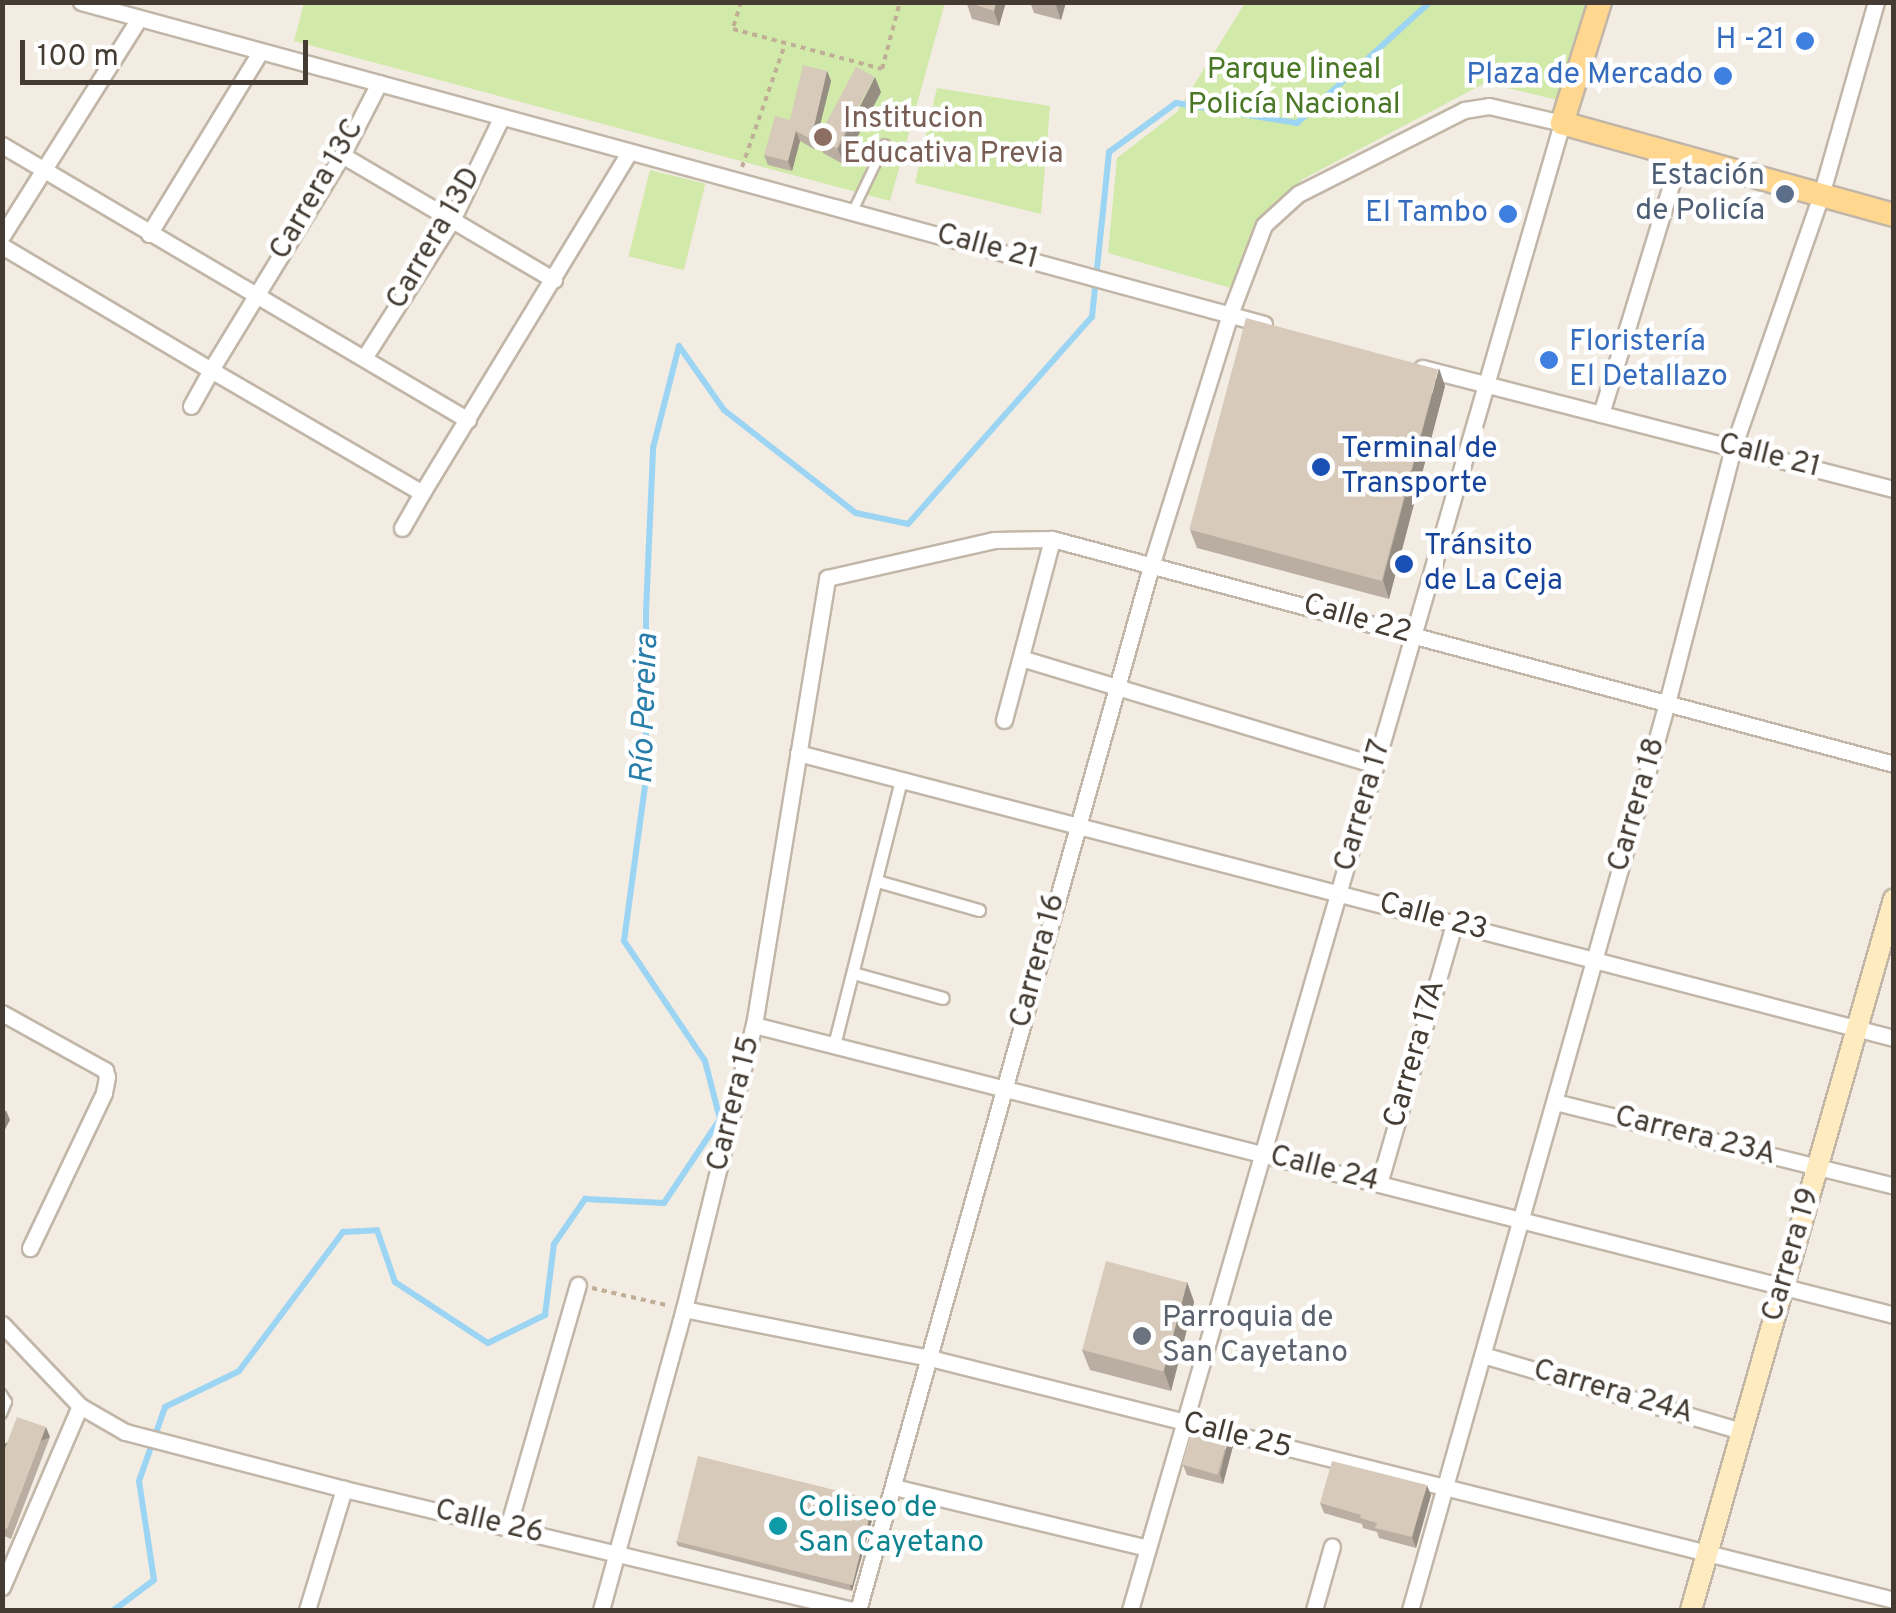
<!DOCTYPE html>
<meta charset="utf-8">
<style>
body{margin:0}
#map{position:relative;width:1896px;height:1613px;overflow:hidden;background:#f2ece3;font-family:Overpass,sans-serif}
div>[style]{position:absolute}
[style*='--x']{left:calc(var(--x)*1px);top:calc(var(--y)*1px);width:calc(var(--w)*1px);rotate:calc(var(--a)*1deg)}
.green>*{inset:0;background:#d1e9a9;transform-origin:0 0}
.stream>*{height:6px;margin:-3px;padding:0 3px;transform-origin:3px;border-radius:3px;background:#9bd5f3}
.path>*{height:4px;margin-top:-2px;transform-origin:0;background:repeating-linear-gradient(90deg,#c0ae96 0 5px,transparent 0 10px)}
.roads{filter:drop-shadow(2px 0 #c1b6a8) drop-shadow(-2px 0 #c1b6a8) drop-shadow(0 2px #c1b6a8) drop-shadow(0 -2px #c1b6a8)}
.service>*{height:8px;margin:-4px;padding:0 4px;transform-origin:4px;border-radius:4px;background:#fff}
.pedestrian>*{height:11px;margin:-5.5px;padding:0 5.5px;transform-origin:5.5px;border-radius:5.5px;background:#fff}
.minor>*{height:15px;margin:-7.5px;padding:0 7.5px;transform-origin:7.5px;border-radius:7.5px;background:#fff}
.secondary>*{height:20px;margin:-10px;padding:0 10px;transform-origin:10px;border-radius:10px;background:#ffebc0}
.primary>*{height:22px;margin:-11px;padding:0 11px;transform-origin:11px;border-radius:11px;background:#ffd78f}
.wall>*{inset:0;background:#b9aea1}
.shaded-wall>*{inset:0;background:#968d83;transform-origin:0 0}
.building>*{inset:0;background:#d7cabb;transform-origin:0 0}
.dots>*{width:28px;height:28px;translate:-50% -50%;box-sizing:border-box;border:5px solid #fff;border-radius:50%}
span{translate:-50% -50%;white-space:nowrap;text-align:center;line-height:1.15;-webkit-text-stroke:9px #fff;paint-order:stroke}
.shop-label{font-size:30px;color:#366cbe}
.right{translate:-100% -50%;text-align:right}
.left{translate:0 -50%;text-align:left}
.park-label{font-size:30px;color:#4a7725}
.education-label{font-size:30px;color:#785e54}
.service-label{font-size:30px;color:#4e5e75}
.street-label{font-size:30px;color:#443c33}
.transit-label{font-size:30px;color:#164399}
.worship-label{font-size:30px;color:#5b616d}
.culture-label{font-size:30px;color:#0d838f}
.water-label{font-size:32px;color:#287dab;font-style:italic}
.frame{position:absolute;inset:0;border:5px solid #443c33;pointer-events:none}
.scale{position:absolute;left:20px;top:40px;width:288px;height:45px;box-sizing:border-box;border:5px solid #443c33;border-top:0;padding-left:12px;font-size:30px;line-height:35px;white-space:nowrap;color:#443c33;-webkit-text-stroke:8px #fff;paint-order:stroke}
</style>
<div id="map">
<div class="green">
<div style="clip-path:polygon(304px 3px,945px 3px,890px 201px,294px 41px)"></div>
<div style="clip-path:polygon(1245px 3px,1594px 3px,1562px 101px,1485px 83px,1303px 179px,1258px 220px,1231px 288px,1108px 253px,1117px 158px,1177px 112px)"></div>
<div style="clip-path:polygon(937px 88px,1050px 106px,1041px 214px,915px 183px)"></div>
<div style="left:650px;top:170px;width:57px;height:89px;rotate:14deg"></div>
</div>
<div class="stream">
<div style="--x:114;--y:1610;--w:50;--a:-36.9"></div>
<div style="--x:154;--y:1580;--w:100;--a:-98.6"></div>
<div style="--x:139;--y:1481;--w:78;--a:-70.6"></div>
<div style="--x:165;--y:1407;--w:82;--a:-25.9"></div>
<div style="--x:239;--y:1371;--w:174;--a:-53.2"></div>
<div style="--x:343;--y:1232;--w:34;--a:-3"></div>
<div style="--x:377;--y:1230;--w:55;--a:70.9"></div>
<div style="--x:395;--y:1282;--w:111;--a:33.3"></div>
<div style="--x:488;--y:1343;--w:64;--a:-26.2"></div>
<div style="--x:545;--y:1315;--w:72;--a:-82.8"></div>
<div style="--x:554;--y:1244;--w:55;--a:-55.4"></div>
<div style="--x:585;--y:1199;--w:79;--a:2.9"></div>
<div style="--x:664;--y:1203;--w:101;--a:-56.3"></div>
<div style="--x:720;--y:1119;--w:60;--a:-104.5"></div>
<div style="--x:705;--y:1061;--w:145;--a:-124"></div>
<div style="--x:624;--y:941;--w:163;--a:-82.3"></div>
<div style="--x:646;--y:779;--w:168;--a:-90"></div>
<div style="--x:646;--y:611;--w:163;--a:-87.5"></div>
<div style="--x:653;--y:448;--w:105;--a:-75.7"></div>
<div style="--x:679;--y:346;--w:78;--a:54.9"></div>
<div style="--x:724;--y:410;--w:167;--a:38"></div>
<div style="--x:856;--y:513;--w:53;--a:11.9"></div>
<div style="--x:908;--y:524;--w:277;--a:-48.4"></div>
<div style="--x:1092;--y:317;--w:166;--a:-84.1"></div>
<div style="--x:1109;--y:152;--w:83;--a:-36.2"></div>
<div style="--x:1176;--y:103;--w:123;--a:9.4"></div>
<div style="--x:1297;--y:123;--w:180;--a:-42.3"></div>
</div>
<div class="path">
<div style="--x:741;--y:2;--w:28;--a:107"></div>
<div style="--x:733;--y:29;--w:154;--a:15"></div>
<div style="--x:882;--y:69;--w:69;--a:-75"></div>
<div style="--x:742;--y:167;--w:130;--a:-70.7"></div>
<div style="--x:592;--y:1288;--w:76;--a:12.9"></div>
</div>
<div class="roads">
<div class="service">
<div style="--x:853;--y:211;--w:74;--a:-64.5"></div>
<div style="--x:2;--y:1394;--w:9;--a:58"></div>
<div style="--x:7;--y:1402;--w:13;--a:113"></div>
</div>
<div class="pedestrian">
<div style="--x:877;--y:881;--w:106;--a:15.9"></div>
<div style="--x:853;--y:973;--w:93;--a:15.5"></div>
<div style="--x:834;--y:1045;--w:273;--a:-75.8"></div>
</div>
<div class="minor">
<div style="--x:81;--y:2;--w:1226;--a:15.23"></div>
<div style="--x:379;--y:83;--w:81;--a:117.2"></div>
<div style="--x:342;--y:155;--w:252;--a:121.4"></div>
<div style="--x:211;--y:370;--w:244;--a:30.2"></div>
<div style="--x:422;--y:493;--w:399;--a:-58.7"></div>
<div style="--x:2;--y:145;--w:541;--a:30.55"></div>
<div style="--x:342;--y:155;--w:246;--a:30.5"></div>
<div style="--x:149;--y:234;--w:211;--a:-58.6"></div>
<div style="--x:2;--y:236;--w:255;--a:-57.8"></div>
<div style="--x:2;--y:246;--w:243;--a:30.7"></div>
<div style="--x:211;--y:370;--w:41;--a:119.1"></div>
<div style="--x:364;--y:358;--w:164;--a:-57.5"></div>
<div style="--x:452;--y:220;--w:113;--a:-64.3"></div>
<div style="--x:1422;--y:368;--w:487;--a:14.4"></div>
<div style="--x:1601;--y:414;--w:270;--a:-73"></div>
<div style="--x:402;--y:528;--w:40;--a:-60.3"></div>
<div style="--x:1021;--y:658;--w:370;--a:16.8"></div>
<div style="--x:1004;--y:720;--w:187;--a:-75.1"></div>
<div style="--x:798;--y:753;--w:1132;--a:14.58"></div>
<div style="--x:2;--y:1013;--w:118;--a:29"></div>
<div style="--x:105;--y:1070;--w:7;--a:74"></div>
<div style="--x:107;--y:1077;--w:16;--a:101"></div>
<div style="--x:104;--y:1093;--w:172;--a:115.5"></div>
<div style="--x:754;--y:1025;--w:1176;--a:14.27"></div>
<div style="--x:1555;--y:1102;--w:349;--a:13.9"></div>
<div style="--x:1379;--y:1184;--w:271;--a:-73.9"></div>
<div style="--x:684;--y:1309;--w:251;--a:11.3"></div>
<div style="--x:930;--y:1358;--w:994;--a:14.09"></div>
<div style="--x:2;--y:1324;--w:113;--a:46.4"></div>
<div style="--x:80;--y:1406;--w:52;--a:30"></div>
<div style="--x:125;--y:1432;--w:226;--a:14.6"></div>
<div style="--x:344;--y:1489;--w:523;--a:13.37"></div>
<div style="--x:1483;--y:1355;--w:270;--a:16.4"></div>
<div style="--x:894;--y:1487;--w:261;--a:13.5"></div>
<div style="--x:508;--y:1527;--w:252;--a:-73.9"></div>
<div style="--x:2;--y:1587;--w:197;--a:-66.7"></div>
<div style="--x:307;--y:1610;--w:127;--a:-73"></div>
<div style="--x:601;--y:1610;--w:312;--a:-74.6"></div>
<div style="--x:684;--y:1309;--w:292;--a:-76.2"></div>
<div style="--x:754;--y:1025;--w:453;--a:-80.7"></div>
<div style="--x:827;--y:578;--w:171;--a:-12.8"></div>
<div style="--x:994;--y:540;--w:58;--a:-1"></div>
<div style="--x:1052;--y:539;--w:872;--a:14.96"></div>
<div style="--x:858;--y:1610;--w:1087;--a:-74.32"></div>
<div style="--x:1152;--y:563;--w:261;--a:-72.6"></div>
<div style="--x:1230;--y:314;--w:95;--a:-69.1"></div>
<div style="--x:1264;--y:225;--w:46;--a:-42.4"></div>
<div style="--x:1298;--y:194;--w:186;--a:-26.8"></div>
<div style="--x:1464;--y:110;--w:25;--a:-9"></div>
<div style="--x:1489;--y:106;--w:75;--a:13.1"></div>
<div style="--x:1562;--y:123;--w:1548;--a:106.2"></div>
<div style="--x:1314;--y:1610;--w:66;--a:-74.3"></div>
<div style="--x:1410;--y:1610;--w:943;--a:-74.18"></div>
<div style="--x:1667;--y:703;--w:263;--a:-75.5"></div>
<div style="--x:1733;--y:448;--w:268;--a:-70.8"></div>
<div style="--x:1821;--y:195;--w:201;--a:-74.1"></div>
</div>
<div class="secondary">
<div style="--x:1691;--y:1610;--w:739;--a:-74.07"></div>
</div>
<div class="primary">
<div style="--x:1600;--y:2;--w:127;--a:107.4"></div>
<div style="--x:1562;--y:123;--w:345;--a:15.5"></div>
</div>
</div>
<div class="wall">
<div style="clip-path:polygon(1006px 2px,999px 26px,972px 19px,967px 4px)"></div>
<div style="clip-path:polygon(1030px 2px,1066px 2px,1061px 20px,1034px 13px)"></div>
<div style="clip-path:polygon(827px 71px,831px 81px,814px 149px,800px 141px,792px 171px,768px 165px,764px 155px)"></div>
<div style="clip-path:polygon(881px 92px,843px 164px,823px 153px,818px 138px)"></div>
<div style="clip-path:polygon(1445px 386px,1389px 599px,1197px 548px,1190px 530px)"></div>
<div style="clip-path:polygon(1187px 1282px,1194px 1302px,1171px 1391px,1090px 1370px,1082px 1350px)"></div>
<div style="clip-path:polygon(50px 1437px,11px 1539px,2px 1535px,2px 1456px)"></div>
<div style="clip-path:polygon(1233px 1446px,1223px 1484px,1187px 1475px,1183px 1465px)"></div>
<div style="clip-path:polygon(1431px 1495px,1416px 1548px,1379px 1538px,1377px 1532px,1363px 1528px,1362px 1524px,1324px 1513px,1320px 1503px)"></div>
<div style="clip-path:polygon(876px 1506px,852px 1591px,678px 1546px,676px 1541px)"></div>
</div>
<div class="shaded-wall">
<div style="clip-path:polygon(996px 2px,1006px 2px,999px 26px,994px 11px)"></div>
<div style="clip-path:polygon(1056px 2px,1066px 2px,1061px 20px,1056px 5px)"></div>
<div style="clip-path:polygon(827px 71px,831px 81px,814px 149px,811px 139px)"></div>
<div style="clip-path:polygon(875px 77px,881px 92px,843px 164px,838px 149px)"></div>
<div style="clip-path:polygon(796px 131px,800px 141px,792px 171px,788px 161px)"></div>
<div style="clip-path:polygon(1439px 368px,1445px 386px,1389px 599px,1383px 580px)"></div>
<div style="clip-path:polygon(6px 1110px,10px 1120px,2px 1135px,2px 1118px)"></div>
<div style="clip-path:polygon(1187px 1282px,1194px 1302px,1171px 1391px,1164px 1371px)"></div>
<div style="left:46px;top:1427px;width:11px;height:109px;rotate:68deg"></div>
<div style="clip-path:polygon(1229px 1436px,1233px 1446px,1223px 1484px,1220px 1474px)"></div>
<div style="clip-path:polygon(1427px 1485px,1431px 1495px,1416px 1548px,1412px 1537px)"></div>
<div style="clip-path:polygon(874px 1500px,876px 1506px,852px 1591px,850px 1586px)"></div>
</div>
<div class="building">
<div style="clip-path:polygon(967px 2px,996px 2px,994px 11px)"></div>
<div style="clip-path:polygon(803px 65px,827px 71px,811px 139px,796px 131px,788px 161px,764px 155px,775px 116px,790px 120px)"></div>
<div style="left:856px;top:67px;width:21px;height:81px;rotate:28deg"></div>
<div style="left:1246px;top:318px;width:199px;height:219px;rotate:15deg"></div>
<div style="left:1106px;top:1261px;width:84px;height:92px;rotate:15deg"></div>
<div style="clip-path:polygon(17px 1417px,46px 1427px,7px 1529px,2px 1527px,2px 1456px)"></div>
<div style="left:1193px;top:1426px;width:37px;height:40px;rotate:16deg"></div>
<div style="left:698px;top:1456px;width:181px;height:88px;rotate:14deg"></div>
<div style="clip-path:polygon(1332px 1461px,1427px 1485px,1412px 1537px,1375px 1528px,1377px 1523px,1360px 1518px,1361px 1515px,1320px 1503px)"></div>
</div>
<div class="dots">
<div style="left:1805px;top:41px;background:#3f7fe0"></div>
<div style="left:1723px;top:76px;background:#3f7fe0"></div>
<div style="left:823px;top:137px;background:#8d6e63"></div>
<div style="left:1785px;top:194px;background:#5c6f8a"></div>
<div style="left:1508px;top:214px;background:#3f7fe0"></div>
<div style="left:1549px;top:360px;background:#3f7fe0"></div>
<div style="left:1321px;top:467px;background:#1a4fb4"></div>
<div style="left:1404px;top:564px;background:#1a4fb4"></div>
<div style="left:1142px;top:1336px;background:#6b7280"></div>
<div style="left:778px;top:1526px;background:#0f9aa8"></div>
</div>
<div class="shop-label">
<span class="right" style="left:1785px;top:41px">H -21</span>
<span class="right" style="left:1703px;top:76px">Plaza de Mercado</span>
<span class="right" style="left:1488px;top:214px">El Tambo</span>
<span class="left" style="left:1569px;top:360px">Floristería<br>El Detallazo</span>
</div>
<div class="park-label">
<span style="left:1294px;top:88px">Parque lineal<br>Policía Nacional</span>
</div>
<div class="education-label">
<span class="left" style="left:843px;top:137px">Institucion<br>Educativa Previa</span>
</div>
<div class="service-label">
<span class="right" style="left:1765px;top:194px">Estación<br>de Policía</span>
</div>
<div class="street-label">
<span style="left:318px;top:190px;rotate:-60deg">Carrera 13C</span>
<span style="left:435px;top:239px;rotate:-60deg">Carrera 13D</span>
<span style="left:987px;top:248px;rotate:15deg">Calle 21</span>
<span style="left:1769px;top:457px;rotate:14deg">Calle 21</span>
<span style="left:1357px;top:620px;rotate:16deg">Calle 22</span>
<span style="left:1638px;top:805px;rotate:-74deg">Carrera 18</span>
<span style="left:1364px;top:806px;rotate:-74deg">Carrera 17</span>
<span style="left:1433px;top:918px;rotate:15deg">Calle 23</span>
<span style="left:1039px;top:961px;rotate:-75deg">Carrera 16</span>
<span style="left:1416px;top:1054px;rotate:-74deg">Carrera 17A</span>
<span style="left:735px;top:1104px;rotate:-76deg">Carrera 15</span>
<span style="left:1695px;top:1137px;rotate:14deg">Carrera 23A</span>
<span style="left:1324px;top:1170px;rotate:14deg">Calle 24</span>
<span style="left:1792px;top:1255px;rotate:-74deg">Carrera 19</span>
<span style="left:1613px;top:1393px;rotate:16deg">Carrera 24A</span>
<span style="left:1237px;top:1437px;rotate:14deg">Calle 25</span>
<span style="left:489px;top:1523px;rotate:13deg">Calle 26</span>
</div>
<div class="transit-label">
<span class="left" style="left:1341px;top:467px">Terminal de<br>Transporte</span>
<span class="left" style="left:1424px;top:564px">Tránsito<br>de La Ceja</span>
</div>
<div class="worship-label">
<span class="left" style="left:1162px;top:1336px">Parroquia de<br>San Cayetano</span>
</div>
<div class="culture-label">
<span class="left" style="left:798px;top:1526px">Coliseo de<br>San Cayetano</span>
</div>
<div class="water-label">
<span style="left:646px;top:709px;rotate:-88deg">Río Pereira</span>
</div>
<div class="frame"></div>
<div class="scale">100 m</div>
</div>
